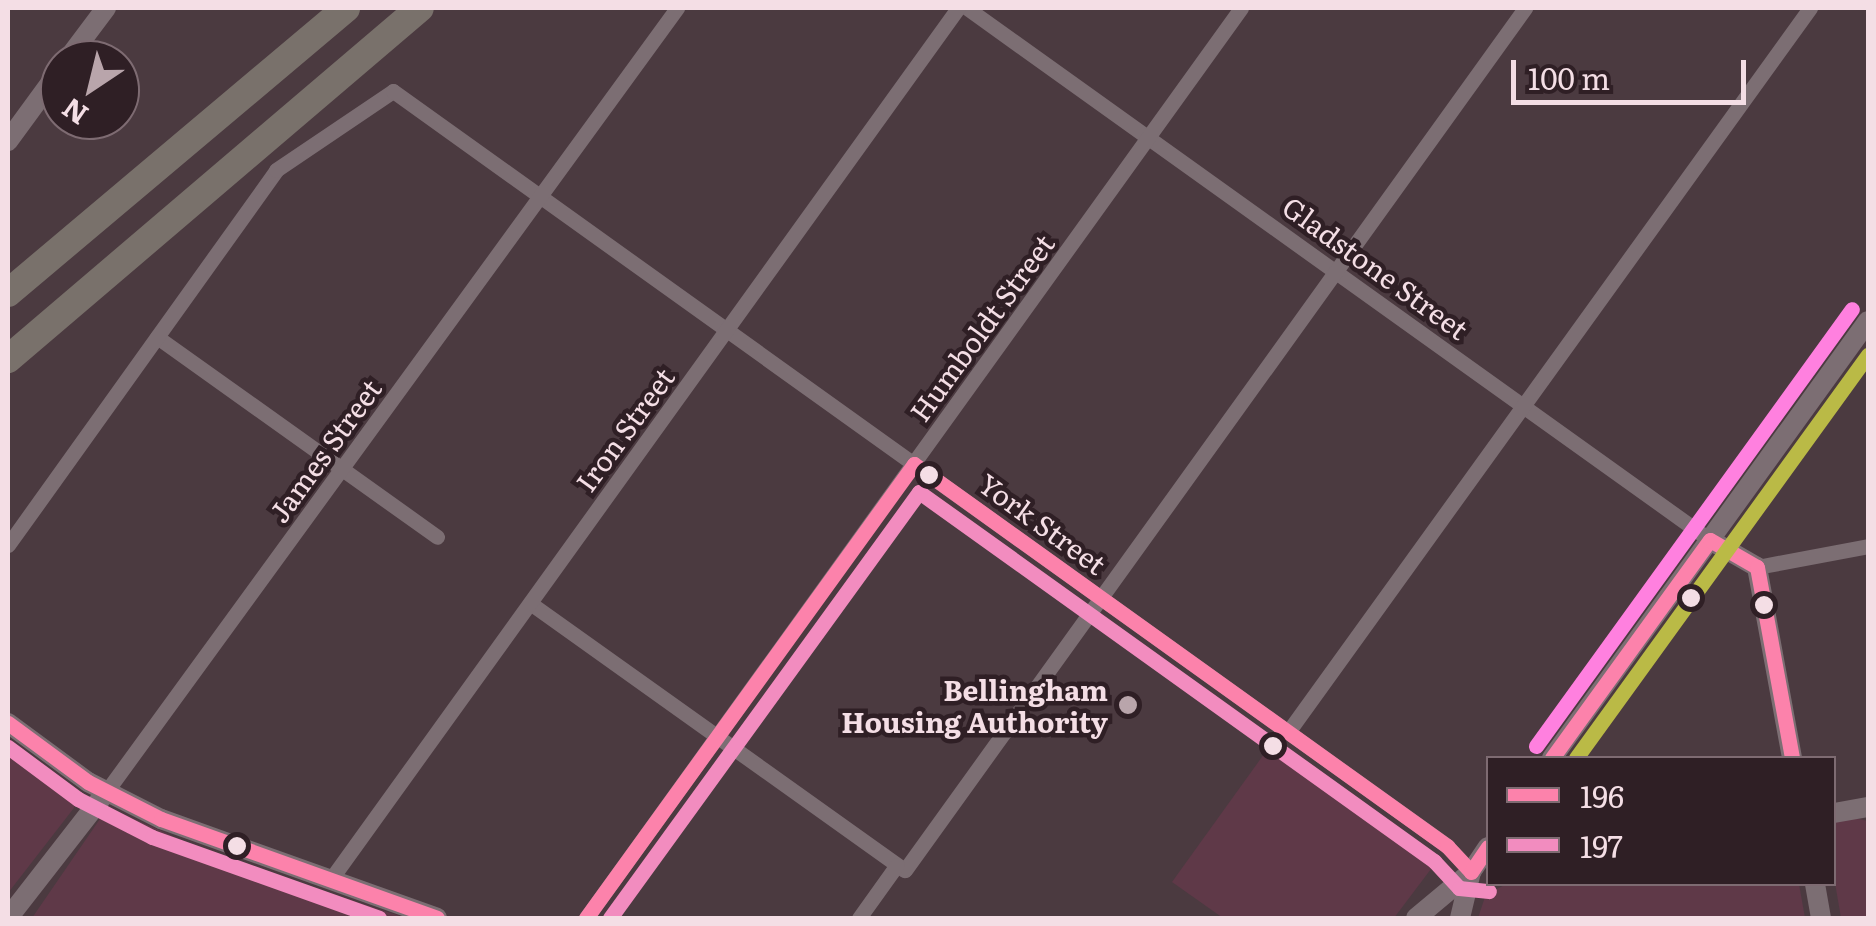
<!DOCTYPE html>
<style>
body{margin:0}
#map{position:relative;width:1876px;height:926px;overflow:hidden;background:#4b3a40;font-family:Literata,serif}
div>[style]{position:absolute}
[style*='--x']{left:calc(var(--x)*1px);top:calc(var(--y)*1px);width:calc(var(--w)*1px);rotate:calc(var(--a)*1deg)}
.built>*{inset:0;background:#5f3948}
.street>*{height:15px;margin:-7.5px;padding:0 7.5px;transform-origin:7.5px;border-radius:7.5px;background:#7c6e73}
.secondary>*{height:20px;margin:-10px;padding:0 10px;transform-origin:10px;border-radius:10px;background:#7c6e73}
.highway>*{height:28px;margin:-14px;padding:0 14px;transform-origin:14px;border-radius:14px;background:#79716b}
.bus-1>*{height:15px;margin:-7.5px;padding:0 7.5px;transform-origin:7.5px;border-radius:7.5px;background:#fc82ab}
.bus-2>*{height:15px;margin:-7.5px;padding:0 7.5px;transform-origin:7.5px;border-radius:7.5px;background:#f28cbf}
.bus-3>*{height:15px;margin:-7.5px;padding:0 7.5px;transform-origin:7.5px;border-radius:7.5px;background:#ff80df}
.bus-4>*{height:15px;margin:-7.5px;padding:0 7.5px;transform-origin:7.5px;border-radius:7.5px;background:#baba46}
.dots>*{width:28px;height:28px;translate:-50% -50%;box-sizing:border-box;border:5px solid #2f1f25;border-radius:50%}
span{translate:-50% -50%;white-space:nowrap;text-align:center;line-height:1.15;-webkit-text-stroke:9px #2f1f25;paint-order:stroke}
.street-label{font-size:28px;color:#f4dee5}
.poi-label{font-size:28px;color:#f4dee5;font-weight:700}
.right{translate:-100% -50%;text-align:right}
.frame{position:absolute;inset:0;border:10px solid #f4dee5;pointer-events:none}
.legend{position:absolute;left:1486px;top:756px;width:350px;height:130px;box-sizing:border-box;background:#2f1f25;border:2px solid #7e6b72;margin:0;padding:12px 18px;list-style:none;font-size:30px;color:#f4dee5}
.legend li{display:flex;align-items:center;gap:20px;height:50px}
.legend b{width:50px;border:2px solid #7e6b72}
.north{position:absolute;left:40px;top:40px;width:100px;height:100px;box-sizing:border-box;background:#2f1f25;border:2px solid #7e6b72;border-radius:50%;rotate:215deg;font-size:28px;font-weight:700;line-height:40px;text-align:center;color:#f4dee5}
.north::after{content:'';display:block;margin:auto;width:35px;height:45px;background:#b9a5ab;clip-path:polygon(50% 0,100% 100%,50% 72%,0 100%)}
.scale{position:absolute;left:1511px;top:60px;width:235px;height:45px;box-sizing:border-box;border:5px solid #f4dee5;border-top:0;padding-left:12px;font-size:30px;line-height:35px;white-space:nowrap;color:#f4dee5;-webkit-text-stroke:8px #2f1f25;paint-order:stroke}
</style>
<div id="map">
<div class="built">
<div style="clip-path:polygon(8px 738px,73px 792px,77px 804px,8px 893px)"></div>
<div style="clip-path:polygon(1272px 743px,1434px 865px,1394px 918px,1223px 918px,1172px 882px)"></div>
<div style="clip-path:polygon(116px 811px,220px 857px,406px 918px,32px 918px,102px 816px)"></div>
<div style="clip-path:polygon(1854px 818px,1868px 821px,1868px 918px,1841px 918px,1834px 877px,1834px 821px)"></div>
<div style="clip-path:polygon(1507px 884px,1799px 884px,1805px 918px,1478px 918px,1486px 894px)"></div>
</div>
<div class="street">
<div style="--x:967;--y:8;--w:914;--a:35.6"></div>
<div style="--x:157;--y:337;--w:344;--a:35.5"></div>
<div style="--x:8;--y:545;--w:461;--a:-54.4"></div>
<div style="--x:276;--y:170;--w:141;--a:-34"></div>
<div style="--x:393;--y:91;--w:1297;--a:35.61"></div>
<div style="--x:1447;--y:846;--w:35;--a:47"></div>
<div style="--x:1757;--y:567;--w:113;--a:-10.7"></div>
<div style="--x:530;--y:603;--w:460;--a:35.5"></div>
<div style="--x:905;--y:870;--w:1062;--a:-54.27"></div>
<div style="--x:1288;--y:732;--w:893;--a:-54.21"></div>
<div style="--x:106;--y:792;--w:970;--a:-53.93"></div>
<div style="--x:331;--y:879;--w:1073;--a:-54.25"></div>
<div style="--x:586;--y:918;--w:1121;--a:-54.25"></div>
<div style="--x:859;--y:918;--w:65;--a:-54.4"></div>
</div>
<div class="secondary">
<div style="--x:67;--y:60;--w:65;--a:-53.1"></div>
<div style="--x:8;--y:141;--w:88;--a:-53.8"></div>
<div style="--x:1710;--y:540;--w:54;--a:29.9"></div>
<div style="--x:1757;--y:567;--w:194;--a:79.6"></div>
<div style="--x:8;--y:723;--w:99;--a:36.4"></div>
<div style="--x:88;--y:782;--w:82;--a:26.9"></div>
<div style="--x:161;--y:819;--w:293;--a:19.7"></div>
<div style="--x:1552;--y:758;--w:539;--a:-54.13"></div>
<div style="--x:1834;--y:813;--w:35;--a:-10"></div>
<div style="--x:1815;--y:884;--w:35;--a:80"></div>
<div style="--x:8;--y:918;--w:160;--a:-52.1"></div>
<div style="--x:1416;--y:918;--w:72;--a:-39.9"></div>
<div style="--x:1471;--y:872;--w:30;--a:-56"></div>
<div style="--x:1460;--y:918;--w:47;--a:-76.6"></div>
</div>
<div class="highway">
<div style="--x:8;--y:293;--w:442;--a:-40.1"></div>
<div style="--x:8;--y:359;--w:541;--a:-40.43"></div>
</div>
<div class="bus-1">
<div style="--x:8;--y:723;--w:99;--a:36.4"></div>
<div style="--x:88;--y:782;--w:82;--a:26.9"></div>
<div style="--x:161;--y:819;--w:293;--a:19.7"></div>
<div style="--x:1552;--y:758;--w:269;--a:-54.1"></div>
<div style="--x:1710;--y:540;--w:54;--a:29.9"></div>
<div style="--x:1757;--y:567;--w:194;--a:79.6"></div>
<div style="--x:586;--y:918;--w:560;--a:-54.15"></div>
<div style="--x:914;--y:464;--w:656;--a:35.63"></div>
<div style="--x:1447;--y:846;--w:35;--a:47"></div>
<div style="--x:1471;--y:872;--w:30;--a:-56"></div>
</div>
<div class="bus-2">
<div style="--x:8;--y:747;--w:87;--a:36.6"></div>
<div style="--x:78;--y:799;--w:83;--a:27.2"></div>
<div style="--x:152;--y:837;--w:241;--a:19.6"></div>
<div style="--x:610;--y:918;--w:526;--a:-54.04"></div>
<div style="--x:919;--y:492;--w:634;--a:35.62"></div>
<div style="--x:1434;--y:861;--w:37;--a:47"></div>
<div style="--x:1459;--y:888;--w:30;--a:6"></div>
</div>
<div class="bus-3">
<div style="--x:1536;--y:746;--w:539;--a:-54.13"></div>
</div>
<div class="bus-4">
<div style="--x:1576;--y:758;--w:498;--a:-54.1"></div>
</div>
<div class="dots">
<div style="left:929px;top:475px;background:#f4dee5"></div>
<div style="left:1691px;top:598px;background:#f4dee5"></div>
<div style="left:1764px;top:605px;background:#f4dee5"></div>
<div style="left:1128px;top:705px;background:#b9a5ab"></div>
<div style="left:1273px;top:746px;background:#f4dee5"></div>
<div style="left:237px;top:846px;background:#f4dee5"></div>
</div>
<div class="street-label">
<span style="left:1376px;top:267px;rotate:36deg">Gladstone Street</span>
<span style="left:981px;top:327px;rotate:-54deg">Humboldt Street</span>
<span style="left:624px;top:429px;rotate:-54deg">Iron Street</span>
<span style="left:324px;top:450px;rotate:-54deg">James Street</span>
<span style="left:1043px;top:523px;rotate:36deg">York Street</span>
</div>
<div class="poi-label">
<span class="right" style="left:1108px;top:705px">Bellingham<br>Housing Authority</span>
</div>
<div class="frame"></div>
<ul class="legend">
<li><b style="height:12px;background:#fc82ab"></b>196</li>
<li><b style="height:12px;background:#f28cbf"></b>197</li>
</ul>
<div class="north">N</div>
<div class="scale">100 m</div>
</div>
